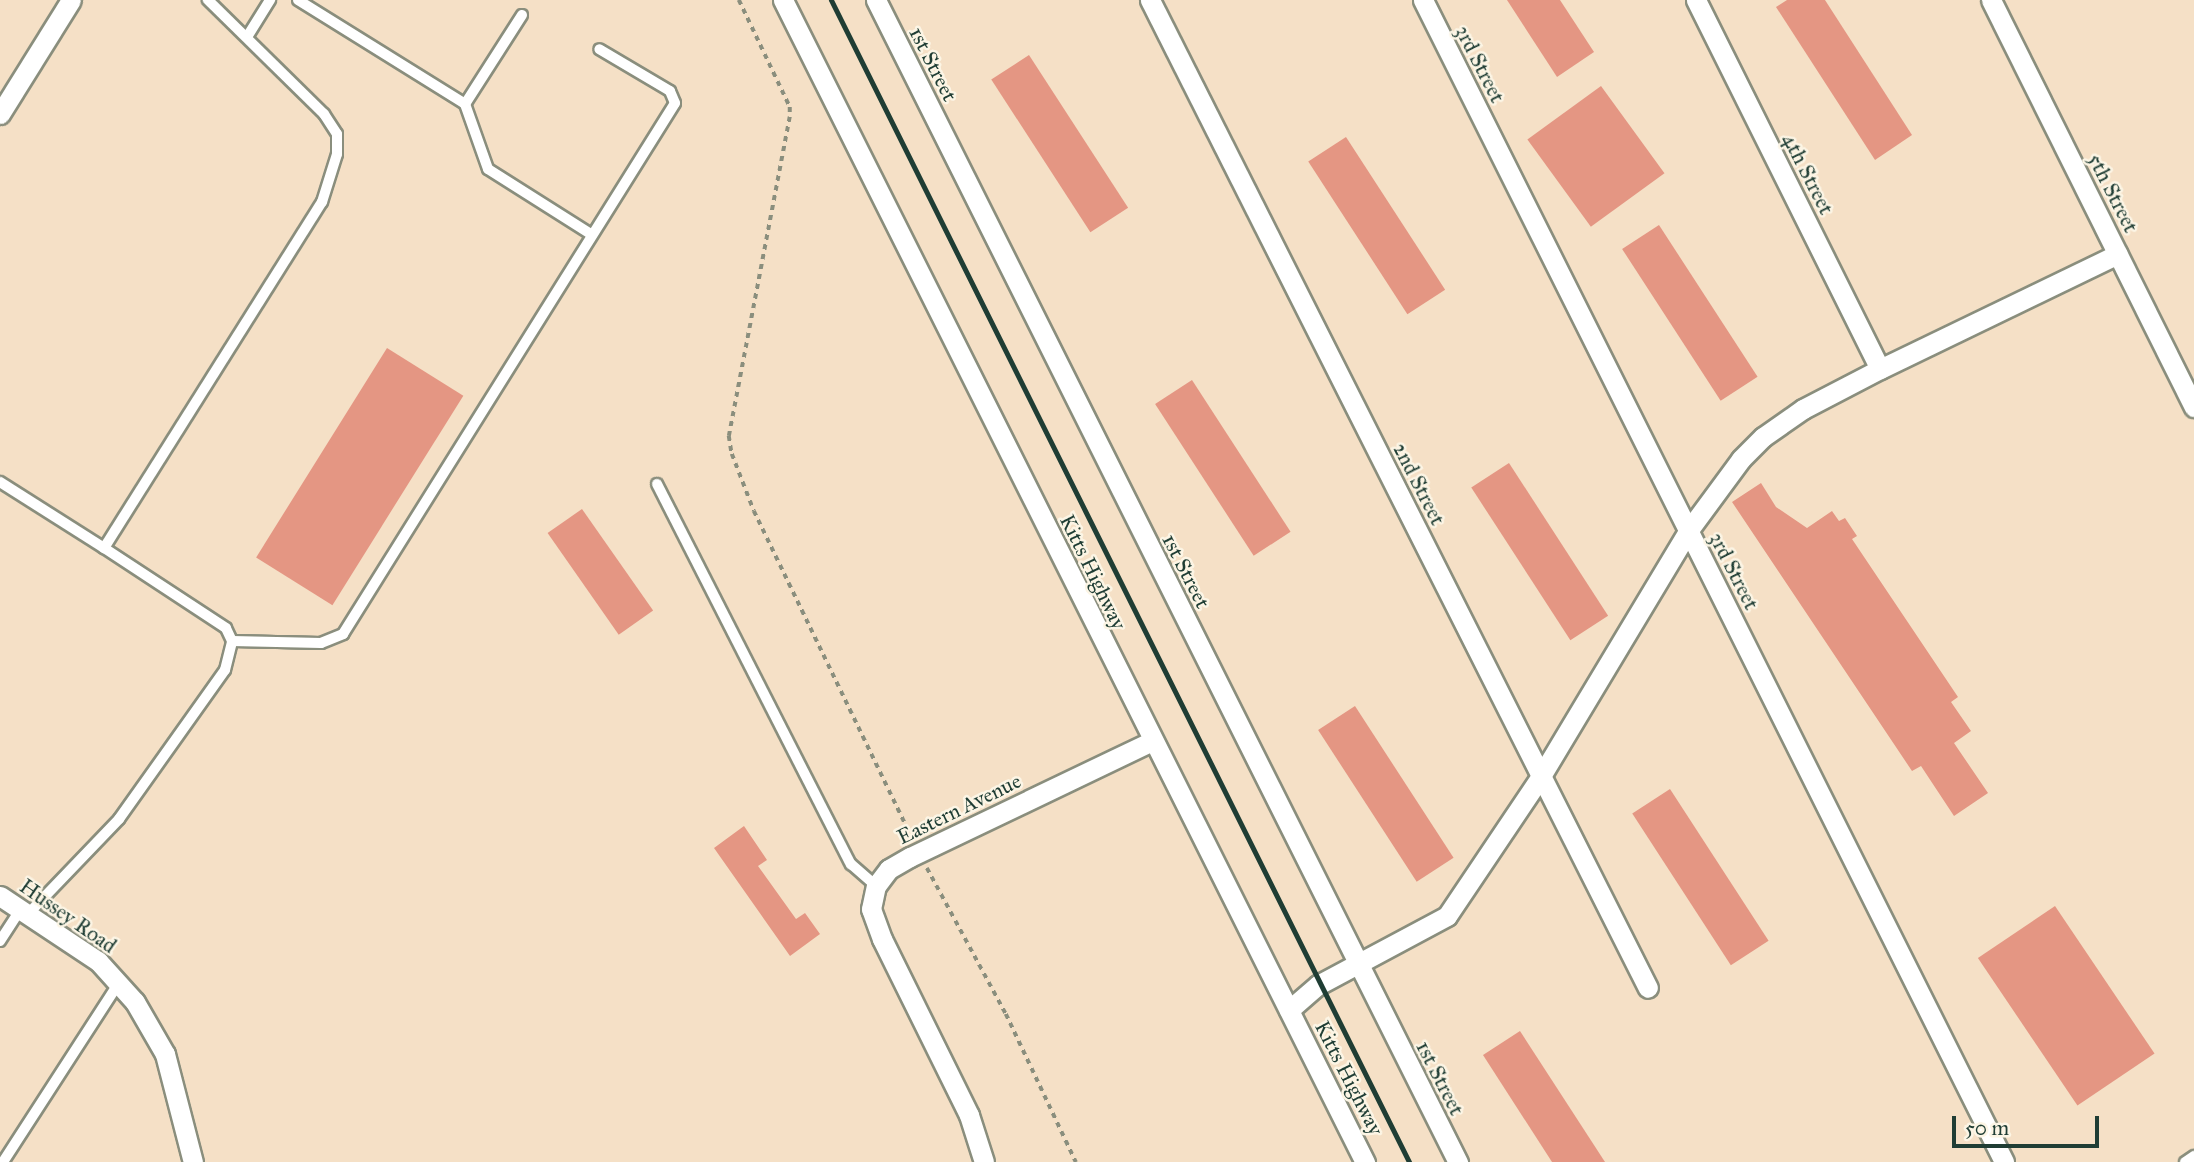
<!DOCTYPE html>
<style>
body{margin:0}
#map{position:relative;width:2194px;height:1162px;overflow:hidden;background:#f5e0c6;font-family:"IM FELL Great Primer",serif}
div>[style]{position:absolute}
[style*='--x']{left:calc(var(--x)*1px);top:calc(var(--y)*1px);width:calc(var(--w)*1px);rotate:calc(var(--a)*1deg)}
.building>*{inset:0;background:#e49683;transform-origin:0 0}
.path>*{height:3.5px;margin-top:-1.75px;transform-origin:0;background:repeating-linear-gradient(90deg,#8a8e7d 0 5px,transparent 0 10px)}
.roads{filter:drop-shadow(2px 0 #8a8e7d) drop-shadow(-2px 0 #8a8e7d) drop-shadow(0 2px #8a8e7d) drop-shadow(0 -2px #8a8e7d)}
.lane>*{height:10px;margin:-5px;padding:0 5px;transform-origin:5px;border-radius:5px;background:#fff}
.street>*{height:19px;margin:-9.5px;padding:0 9.5px;transform-origin:9.5px;border-radius:9.5px;background:#fff}
.rail>*{height:5px;margin:-2.5px;padding:0 2.5px;transform-origin:2.5px;border-radius:2.5px;background:#1f3d34}
span{translate:-50% -50%;white-space:nowrap;text-align:center;line-height:1.15;-webkit-text-stroke:5px #fcf5e5;paint-order:stroke}
.street-label{font-size:21px;color:#1f3d34}
.scale{position:absolute;left:1952px;top:1116px;width:147px;height:32px;box-sizing:border-box;border:4px solid #1f3d34;border-top:0;padding-left:9px;font-size:21px;line-height:24px;white-space:nowrap;color:#1f3d34;-webkit-text-stroke:5px #fcf5e5;paint-order:stroke}
</style>
<div id="map">
<div class="building">
<div style="clip-path:polygon(1507px 0,1560px 0,1594px 52px,1557px 77px)"></div>
<div style="clip-path:polygon(1787px 0,1825px 0,1912px 135px,1875px 160px,1776px 7px)"></div>
<div style="left:1029px;top:55px;width:182px;height:45px;rotate:57deg"></div>
<div style="left:1601px;top:86px;width:108px;height:91px;rotate:54deg"></div>
<div style="left:1346px;top:137px;width:182px;height:45px;rotate:57deg"></div>
<div style="left:1659px;top:225px;width:181px;height:44px;rotate:57deg"></div>
<div style="left:387px;top:348px;width:90px;height:247px;rotate:32deg"></div>
<div style="left:1192px;top:380px;width:181px;height:44px;rotate:57deg"></div>
<div style="left:1509px;top:463px;width:182px;height:45px;rotate:57deg"></div>
<div style="clip-path:polygon(1761px 483px,1776px 507px,1807px 528px,1832px 511px,1839px 521px,1845px 518px,1857px 536px,1852px 539px,1958px 697px,1951px 702px,1971px 731px,1954px 743px,1988px 793px,1954px 816px,1921px 766px,1912px 771px,1732px 502px)"></div>
<div style="left:582px;top:509px;width:124px;height:42px;rotate:55deg"></div>
<div style="left:1355px;top:706px;width:181px;height:44px;rotate:57deg"></div>
<div style="left:1670px;top:789px;width:181px;height:45px;rotate:57deg"></div>
<div style="clip-path:polygon(744px 826px,767px 860px,758px 866px,796px 919px,805px 913px,820px 934px,790px 956px,714px 848px)"></div>
<div style="left:2055px;top:906px;width:178px;height:93px;rotate:56deg"></div>
<div style="clip-path:polygon(1520px 1031px,1605px 1162px,1552px 1162px,1483px 1055px)"></div>
</div>
<div class="path">
<div style="--x:739;--y:0;--w:119;--a:64.5"></div>
<div style="--x:790;--y:107;--w:10;--a:90"></div>
<div style="--x:790;--y:117;--w:325;--a:100.8"></div>
<div style="--x:729;--y:436;--w:18;--a:81"></div>
<div style="--x:732;--y:454;--w:61;--a:68.9"></div>
<div style="--x:754;--y:511;--w:361;--a:64.2"></div>
<div style="--x:927;--y:868;--w:166;--a:61.6"></div>
<div style="--x:1006;--y:1014;--w:164;--a:64.7"></div>
</div>
<div class="roads">
<div class="lane">
<div style="--x:298;--y:0;--w:197;--a:31.9"></div>
<div style="--x:522;--y:15;--w:106;--a:122.6"></div>
<div style="--x:465;--y:104;--w:69;--a:70.5"></div>
<div style="--x:488;--y:169;--w:122;--a:32.3"></div>
<div style="--x:247;--y:37;--w:44;--a:-58.1"></div>
<div style="--x:0;--y:482;--w:123;--a:32.4"></div>
<div style="--x:657;--y:484;--w:427;--a:63"></div>
<div style="--x:851;--y:864;--w:33;--a:41"></div>
<div style="--x:232;--y:641;--w:89;--a:1.3"></div>
<div style="--x:321;--y:643;--w:24;--a:-22"></div>
<div style="--x:343;--y:634;--w:626;--a:-57.98"></div>
<div style="--x:675;--y:103;--w:13;--a:-113"></div>
<div style="--x:670;--y:91;--w:82;--a:-149.4"></div>
<div style="--x:28;--y:914;--w:132;--a:-46.2"></div>
<div style="--x:119;--y:819;--w:183;--a:-54.6"></div>
<div style="--x:225;--y:670;--w:30;--a:-76"></div>
<div style="--x:232;--y:641;--w:14;--a:-115"></div>
<div style="--x:226;--y:628;--w:146;--a:-146.7"></div>
<div style="--x:104;--y:548;--w:409;--a:-57.8"></div>
<div style="--x:322;--y:202;--w:50;--a:-72.6"></div>
<div style="--x:337;--y:154;--w:20;--a:-90"></div>
<div style="--x:337;--y:134;--w:24;--a:-123"></div>
<div style="--x:324;--y:114;--w:163;--a:-135.5"></div>
<div style="--x:0;--y:941;--w:38;--a:-57"></div>
<div style="--x:3;--y:1162;--w:212;--a:-57.1"></div>
<div style="--x:2185;--y:1162;--w:11;--a:-34"></div>
</div>
<div class="street">
<div style="--x:783;--y:0;--w:1300;--a:63.4"></div>
<div style="--x:876;--y:0;--w:1300;--a:63.4"></div>
<div style="--x:1150;--y:0;--w:1106;--a:63.25"></div>
<div style="--x:1423;--y:0;--w:1299;--a:63.43"></div>
<div style="--x:1696;--y:0;--w:412;--a:63.5"></div>
<div style="--x:1991;--y:0;--w:455;--a:63.5"></div>
<div style="--x:0;--y:114;--w:134;--a:-58.1"></div>
<div style="--x:0;--y:896;--w:118;--a:33.6"></div>
<div style="--x:98;--y:961;--w:55;--a:47.9"></div>
<div style="--x:135;--y:1002;--w:60;--a:60"></div>
<div style="--x:165;--y:1054;--w:112;--a:75.5"></div>
<div style="--x:1289;--y:1010;--w:38;--a:-41"></div>
<div style="--x:1318;--y:985;--w:146;--a:-28.1"></div>
<div style="--x:1447;--y:916;--w:169;--a:-56.1"></div>
<div style="--x:1541;--y:776;--w:286;--a:-59"></div>
<div style="--x:1688;--y:531;--w:89;--a:-53.6"></div>
<div style="--x:1741;--y:459;--w:31;--a:-45"></div>
<div style="--x:1763;--y:437;--w:49;--a:-35"></div>
<div style="--x:1803;--y:409;--w:87;--a:-27.5"></div>
<div style="--x:1880;--y:369;--w:264;--a:-25.8"></div>
<div style="--x:984;--y:1162;--w:49;--a:-107.7"></div>
<div style="--x:969;--y:1115;--w:196;--a:-116.3"></div>
<div style="--x:882;--y:939;--w:32;--a:-110"></div>
<div style="--x:871;--y:909;--w:24;--a:-78"></div>
<div style="--x:876;--y:886;--w:21;--a:-53"></div>
<div style="--x:889;--y:869;--w:24;--a:-30"></div>
<div style="--x:910;--y:857;--w:268;--a:-25.6"></div>
</div>
</div>
<div class="rail">
<div style="--x:831;--y:0;--w:1298;--a:63.55"></div>
</div>
<div class="street-label">
<span style="left:933px;top:64px;rotate:63deg">1st Street</span>
<span style="left:1480px;top:64px;rotate:63deg">3rd Street</span>
<span style="left:1808px;top:174px;rotate:63deg">4th Street</span>
<span style="left:2113px;top:193px;rotate:63deg">5th Street</span>
<span style="left:1419px;top:484px;rotate:63deg">2nd Street</span>
<span style="left:1186px;top:571px;rotate:63deg">1st Street</span>
<span style="left:1734px;top:571px;rotate:63deg">3rd Street</span>
<span style="left:1093px;top:572px;rotate:64deg">Kitts Highway</span>
<span style="left:959px;top:809px;rotate:-26deg">Eastern Avenue</span>
<span style="left:68px;top:916px;rotate:35deg">Hussey Road</span>
<span style="left:1349px;top:1078px;rotate:63deg">Kitts Highway</span>
<span style="left:1440px;top:1078px;rotate:63deg">1st Street</span>
</div>
<div class="scale">50 m</div>
</div>
